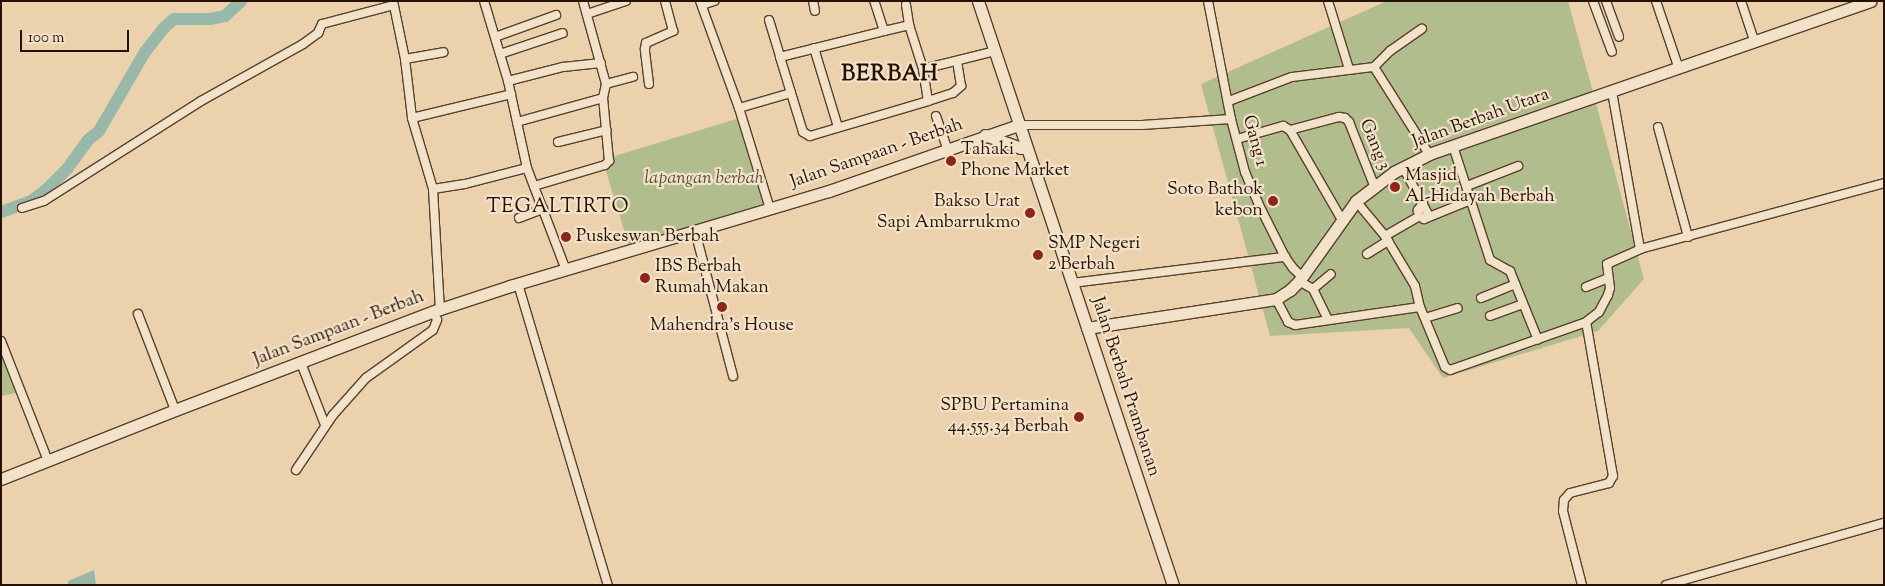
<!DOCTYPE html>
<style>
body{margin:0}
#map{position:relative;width:1885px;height:586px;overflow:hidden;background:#ebd2ad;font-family:"Sorts Mill Goudy",serif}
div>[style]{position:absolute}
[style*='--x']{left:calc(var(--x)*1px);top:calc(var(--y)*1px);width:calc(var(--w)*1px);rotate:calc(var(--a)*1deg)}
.green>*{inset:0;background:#b2bd8e;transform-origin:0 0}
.water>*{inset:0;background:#98b8aa}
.river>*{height:12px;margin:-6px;padding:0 6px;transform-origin:6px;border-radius:6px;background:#98b8aa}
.roads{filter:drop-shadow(1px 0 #56412c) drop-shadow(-1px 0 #56412c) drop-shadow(0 1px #56412c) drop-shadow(0 -1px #56412c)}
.street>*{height:8px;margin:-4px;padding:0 4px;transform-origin:4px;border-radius:4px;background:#f2e2ca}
.secondary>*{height:11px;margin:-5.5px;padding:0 5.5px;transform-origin:5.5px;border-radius:5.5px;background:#f2e2ca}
.dots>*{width:14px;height:14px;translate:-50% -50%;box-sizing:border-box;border:2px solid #f2e2ca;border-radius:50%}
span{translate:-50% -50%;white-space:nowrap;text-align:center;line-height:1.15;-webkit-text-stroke:4.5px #f2e2ca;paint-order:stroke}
.street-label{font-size:18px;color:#251101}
.poi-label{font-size:18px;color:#251101}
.left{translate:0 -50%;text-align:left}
.right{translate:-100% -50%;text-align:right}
.park-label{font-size:18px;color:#564d32;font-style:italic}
.quarter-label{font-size:20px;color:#251101;letter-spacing:1px}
.district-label{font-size:22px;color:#251101;font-weight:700;letter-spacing:1px}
.frame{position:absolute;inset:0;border:2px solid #251101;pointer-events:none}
.scale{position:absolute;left:20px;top:30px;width:109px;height:22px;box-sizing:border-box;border:2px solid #251101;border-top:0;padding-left:6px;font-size:15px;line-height:18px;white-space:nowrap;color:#251101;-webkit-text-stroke:4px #f2e2ca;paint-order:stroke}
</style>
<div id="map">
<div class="green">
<div style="clip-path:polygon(1387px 1px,1568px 1px,1644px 279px,1598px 331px,1443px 378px,1409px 328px,1270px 336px,1201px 84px)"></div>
<div style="left:746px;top:116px;width:96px;height:150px;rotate:73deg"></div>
<div style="clip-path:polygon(1px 342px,21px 392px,1px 396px)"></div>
</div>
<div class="water">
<div style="clip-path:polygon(94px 570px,96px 585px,68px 585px,68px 581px)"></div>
</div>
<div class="river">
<div style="--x:1;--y:212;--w:32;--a:-20"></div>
<div style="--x:31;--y:201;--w:19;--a:-36"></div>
<div style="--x:46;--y:190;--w:30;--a:-45"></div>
<div style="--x:67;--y:169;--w:36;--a:-54"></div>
<div style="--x:88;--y:140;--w:14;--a:-39"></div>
<div style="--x:99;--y:131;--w:91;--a:-59.8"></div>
<div style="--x:145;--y:52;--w:31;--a:-52"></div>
<div style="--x:164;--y:28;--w:13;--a:-42"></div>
<div style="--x:174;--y:19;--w:36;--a:0"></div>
<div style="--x:210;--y:19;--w:15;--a:-11"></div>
<div style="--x:225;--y:16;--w:22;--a:-43"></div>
</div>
<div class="roads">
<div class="street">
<div style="--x:393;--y:1;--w:59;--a:78.3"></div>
<div style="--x:405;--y:59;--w:59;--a:83.2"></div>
<div style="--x:412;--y:118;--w:74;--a:73.5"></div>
<div style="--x:433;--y:189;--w:120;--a:86.7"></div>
<div style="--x:484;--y:1;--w:84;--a:73.3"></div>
<div style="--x:508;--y:81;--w:89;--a:77.7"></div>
<div style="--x:527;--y:168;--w:109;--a:69.1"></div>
<div style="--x:700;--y:1;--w:114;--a:70"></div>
<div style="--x:739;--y:108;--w:106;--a:72.9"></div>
<div style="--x:813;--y:1;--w:10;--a:79"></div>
<div style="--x:1208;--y:1;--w:120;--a:79"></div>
<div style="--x:1231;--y:119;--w:55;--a:75.2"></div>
<div style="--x:1245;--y:172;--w:36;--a:67"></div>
<div style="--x:1259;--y:205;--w:58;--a:63.4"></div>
<div style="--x:1285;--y:257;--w:14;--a:54"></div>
<div style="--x:1293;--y:268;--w:13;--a:45"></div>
<div style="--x:1328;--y:1;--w:71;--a:72.8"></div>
<div style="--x:1593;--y:1;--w:54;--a:69.6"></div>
<div style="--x:1606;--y:1;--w:38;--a:70"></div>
<div style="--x:1656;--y:1;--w:69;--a:71.3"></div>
<div style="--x:1741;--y:1;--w:41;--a:71.6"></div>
<div style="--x:702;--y:5;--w:13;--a:-18"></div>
<div style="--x:906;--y:5;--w:20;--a:81"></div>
<div style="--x:909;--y:25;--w:46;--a:72.3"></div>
<div style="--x:587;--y:14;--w:41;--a:-18.4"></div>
<div style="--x:769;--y:20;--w:39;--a:73"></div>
<div style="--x:884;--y:31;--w:26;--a:-13"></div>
<div style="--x:495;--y:37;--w:65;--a:-19.8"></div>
<div style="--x:814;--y:48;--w:83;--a:73.1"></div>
<div style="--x:500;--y:54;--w:66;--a:-18.4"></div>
<div style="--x:405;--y:59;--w:39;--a:-10"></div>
<div style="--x:1374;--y:67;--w:23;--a:-45"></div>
<div style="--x:1390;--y:51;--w:39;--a:-35"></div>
<div style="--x:508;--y:81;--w:57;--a:-14.3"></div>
<div style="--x:563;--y:67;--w:38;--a:-6"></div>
<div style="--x:606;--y:84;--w:28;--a:-15"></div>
<div style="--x:649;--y:84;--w:35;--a:-97"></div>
<div style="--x:645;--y:49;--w:6;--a:-81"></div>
<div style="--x:646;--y:43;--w:30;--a:-24"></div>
<div style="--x:673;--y:31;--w:31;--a:-105"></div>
<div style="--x:791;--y:93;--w:38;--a:-107"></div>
<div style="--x:780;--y:57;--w:107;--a:-14"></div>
<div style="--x:884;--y:31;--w:32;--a:-108"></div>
<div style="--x:928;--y:101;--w:26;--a:-18"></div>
<div style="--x:953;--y:93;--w:11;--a:-41"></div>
<div style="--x:961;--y:86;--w:25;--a:-99"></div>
<div style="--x:1229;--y:101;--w:67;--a:-20.9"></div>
<div style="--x:1292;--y:77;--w:83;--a:-7"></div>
<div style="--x:1374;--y:67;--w:103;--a:57.7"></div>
<div style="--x:739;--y:108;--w:54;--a:-16.1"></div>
<div style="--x:791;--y:93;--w:41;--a:72.9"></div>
<div style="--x:803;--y:132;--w:8;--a:30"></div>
<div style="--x:810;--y:136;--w:123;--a:-16.5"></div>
<div style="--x:928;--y:101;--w:32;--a:-99"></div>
<div style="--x:923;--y:69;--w:74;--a:-14"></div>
<div style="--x:936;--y:116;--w:34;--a:71"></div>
<div style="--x:412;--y:118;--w:102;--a:-13.6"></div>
<div style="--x:517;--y:122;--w:89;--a:-15.6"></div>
<div style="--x:1018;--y:125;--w:124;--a:0"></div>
<div style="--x:1142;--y:125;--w:89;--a:-3.9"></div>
<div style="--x:1658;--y:127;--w:114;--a:74.7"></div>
<div style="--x:1290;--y:130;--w:104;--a:60"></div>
<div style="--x:1237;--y:139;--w:48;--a:-15.8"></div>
<div style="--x:1283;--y:126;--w:8;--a:30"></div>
<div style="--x:1290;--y:130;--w:51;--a:-14.9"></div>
<div style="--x:1339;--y:117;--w:6;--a:9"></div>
<div style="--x:1345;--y:118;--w:6;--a:45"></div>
<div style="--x:1349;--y:122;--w:68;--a:68.4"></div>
<div style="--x:558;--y:142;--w:50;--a:-13.8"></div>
<div style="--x:1453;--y:146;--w:120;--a:72"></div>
<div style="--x:1490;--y:260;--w:23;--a:29"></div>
<div style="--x:1510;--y:271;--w:74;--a:67.9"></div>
<div style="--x:1403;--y:167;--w:55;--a:62"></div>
<div style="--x:534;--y:186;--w:74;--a:-16.5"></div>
<div style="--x:605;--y:165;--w:6;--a:-45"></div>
<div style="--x:609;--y:161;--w:63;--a:-95.4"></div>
<div style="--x:603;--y:98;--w:14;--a:-78"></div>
<div style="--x:606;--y:84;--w:86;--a:-105.5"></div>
<div style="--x:1467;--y:186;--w:55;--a:-21.4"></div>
<div style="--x:433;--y:189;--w:32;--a:-9"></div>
<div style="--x:465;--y:184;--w:64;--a:-14.5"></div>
<div style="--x:1356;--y:201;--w:45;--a:50.4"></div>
<div style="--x:1385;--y:236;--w:58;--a:59"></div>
<div style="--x:1415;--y:286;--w:22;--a:77"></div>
<div style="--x:1423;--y:203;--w:9;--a:126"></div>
<div style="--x:1418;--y:210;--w:6;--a:81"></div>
<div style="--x:1419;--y:216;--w:6;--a:31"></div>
<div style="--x:1424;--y:219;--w:51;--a:-22"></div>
<div style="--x:22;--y:208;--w:23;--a:-18"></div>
<div style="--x:44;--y:201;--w:186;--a:-32.5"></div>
<div style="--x:201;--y:101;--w:117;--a:-29.2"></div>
<div style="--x:303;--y:44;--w:19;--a:-36"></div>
<div style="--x:318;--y:33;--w:10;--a:-66"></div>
<div style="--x:322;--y:24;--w:74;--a:-14.8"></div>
<div style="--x:519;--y:218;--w:26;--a:-21"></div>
<div style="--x:695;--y:231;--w:150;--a:75.3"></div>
<div style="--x:1385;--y:236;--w:39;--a:-30"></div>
<div style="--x:1640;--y:249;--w:253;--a:-15.1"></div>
<div style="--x:1367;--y:254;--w:25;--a:-32"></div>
<div style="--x:1299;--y:281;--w:16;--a:30"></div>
<div style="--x:1313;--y:289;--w:34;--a:64"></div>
<div style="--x:1072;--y:283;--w:215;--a:-7"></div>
<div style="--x:518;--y:284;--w:314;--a:73.4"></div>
<div style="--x:1586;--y:287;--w:24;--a:-22"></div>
<div style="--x:1313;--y:289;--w:23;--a:-40"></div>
<div style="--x:1481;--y:298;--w:37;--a:-22"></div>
<div style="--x:1276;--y:299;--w:26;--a:62"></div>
<div style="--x:1288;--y:322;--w:8;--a:23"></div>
<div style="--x:1295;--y:325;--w:126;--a:-8.2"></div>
<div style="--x:1420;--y:307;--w:65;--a:67.4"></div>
<div style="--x:1445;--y:367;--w:6;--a:31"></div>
<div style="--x:1450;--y:370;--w:144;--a:-19.4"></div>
<div style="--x:1586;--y:322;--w:16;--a:-38"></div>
<div style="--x:1599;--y:312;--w:19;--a:-62"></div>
<div style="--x:1608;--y:295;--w:7;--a:-74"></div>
<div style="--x:1610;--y:288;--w:24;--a:-97"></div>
<div style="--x:1607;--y:264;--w:36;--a:-24"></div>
<div style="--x:1640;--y:249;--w:159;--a:-100.1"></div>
<div style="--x:138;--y:314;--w:103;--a:68.9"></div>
<div style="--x:1490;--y:316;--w:35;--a:-20"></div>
<div style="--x:1425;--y:318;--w:34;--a:-17"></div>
<div style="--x:1;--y:341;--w:129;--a:68.6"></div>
<div style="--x:301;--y:363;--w:66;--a:68.8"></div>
<div style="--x:296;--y:470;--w:66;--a:-56.1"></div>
<div style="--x:333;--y:415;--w:50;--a:-48.3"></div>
<div style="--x:366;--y:378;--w:82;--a:-35.6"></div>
<div style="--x:433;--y:330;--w:11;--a:-68"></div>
<div style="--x:437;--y:320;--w:9;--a:-111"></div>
<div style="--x:1582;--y:585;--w:76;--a:-104.4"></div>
<div style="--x:1563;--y:511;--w:11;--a:-85"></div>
<div style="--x:1564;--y:500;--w:9;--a:-49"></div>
<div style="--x:1570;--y:493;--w:40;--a:-14.4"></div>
<div style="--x:1609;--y:483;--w:8;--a:-60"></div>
<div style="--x:1613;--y:476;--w:156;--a:-99.9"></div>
<div style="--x:1666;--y:585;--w:227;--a:-15.9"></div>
</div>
<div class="secondary">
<div style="--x:978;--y:1;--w:616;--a:71.54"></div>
<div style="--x:985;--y:135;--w:38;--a:20"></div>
<div style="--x:1021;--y:148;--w:4;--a:-14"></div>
<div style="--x:1087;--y:328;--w:191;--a:-8.7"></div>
<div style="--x:1276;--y:299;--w:17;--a:-33"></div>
<div style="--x:1290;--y:290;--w:13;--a:-45"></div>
<div style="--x:1299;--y:281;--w:98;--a:-54.5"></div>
<div style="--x:1356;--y:201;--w:48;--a:-37.3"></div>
<div style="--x:1394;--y:172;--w:39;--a:-27"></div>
<div style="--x:1429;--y:154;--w:467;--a:-19.1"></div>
<div style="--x:1;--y:479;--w:187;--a:-21.6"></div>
<div style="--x:175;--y:410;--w:284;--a:-20.9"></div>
<div style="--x:440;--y:309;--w:74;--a:-18.2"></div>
<div style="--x:510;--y:286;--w:333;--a:-16.6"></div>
<div style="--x:829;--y:191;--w:200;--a:-19.2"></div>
</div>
</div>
<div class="dots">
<div style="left:951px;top:161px;background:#8f2418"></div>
<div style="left:1395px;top:187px;background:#8f2418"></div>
<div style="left:1273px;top:201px;background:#8f2418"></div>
<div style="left:1030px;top:213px;background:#8f2418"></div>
<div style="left:566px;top:237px;background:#8f2418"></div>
<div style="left:1038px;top:255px;background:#8f2418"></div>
<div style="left:645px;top:278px;background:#8f2418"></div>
<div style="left:722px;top:307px;background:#8f2418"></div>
<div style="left:1079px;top:417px;background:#8f2418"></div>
</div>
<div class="street-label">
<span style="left:1481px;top:119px;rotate:-20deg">Jalan Berbah Utara</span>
<span style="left:1254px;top:141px;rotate:75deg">Gang 1</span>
<span style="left:1374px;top:145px;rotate:67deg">Gang 3</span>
<span style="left:877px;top:154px;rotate:-19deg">Jalan Sampaan - Berbah</span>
<span style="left:339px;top:329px;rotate:-21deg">Jalan Sampaan - Berbah</span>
<span style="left:1125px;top:387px;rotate:72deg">Jalan Berbah Prambanan</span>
</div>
<div class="poi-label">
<span class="left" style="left:961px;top:161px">Tahaki<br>Phone Market</span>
<span class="left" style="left:1405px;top:187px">Masjid<br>Al-Hidayah Berbah</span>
<span class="right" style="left:1263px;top:201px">Soto Bathok<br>kebon</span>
<span class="right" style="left:1020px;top:213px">Bakso Urat<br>Sapi Ambarrukmo</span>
<span class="left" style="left:576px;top:237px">Puskeswan Berbah</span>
<span class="left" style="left:1048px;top:255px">SMP Negeri<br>2 Berbah</span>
<span class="left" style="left:655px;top:278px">IBS Berbah<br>Rumah Makan</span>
<span style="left:722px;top:326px">Mahendra's House</span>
<span class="right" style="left:1069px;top:417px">SPBU Pertamina<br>44.555.34 Berbah</span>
</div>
<div class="park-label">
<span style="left:704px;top:179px">lapangan berbah</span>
</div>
<div class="quarter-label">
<span style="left:558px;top:207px">TEGALTIRTO</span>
</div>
<div class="district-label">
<span style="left:890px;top:76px">BERBAH</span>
</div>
<div class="frame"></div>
<div class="scale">100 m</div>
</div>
